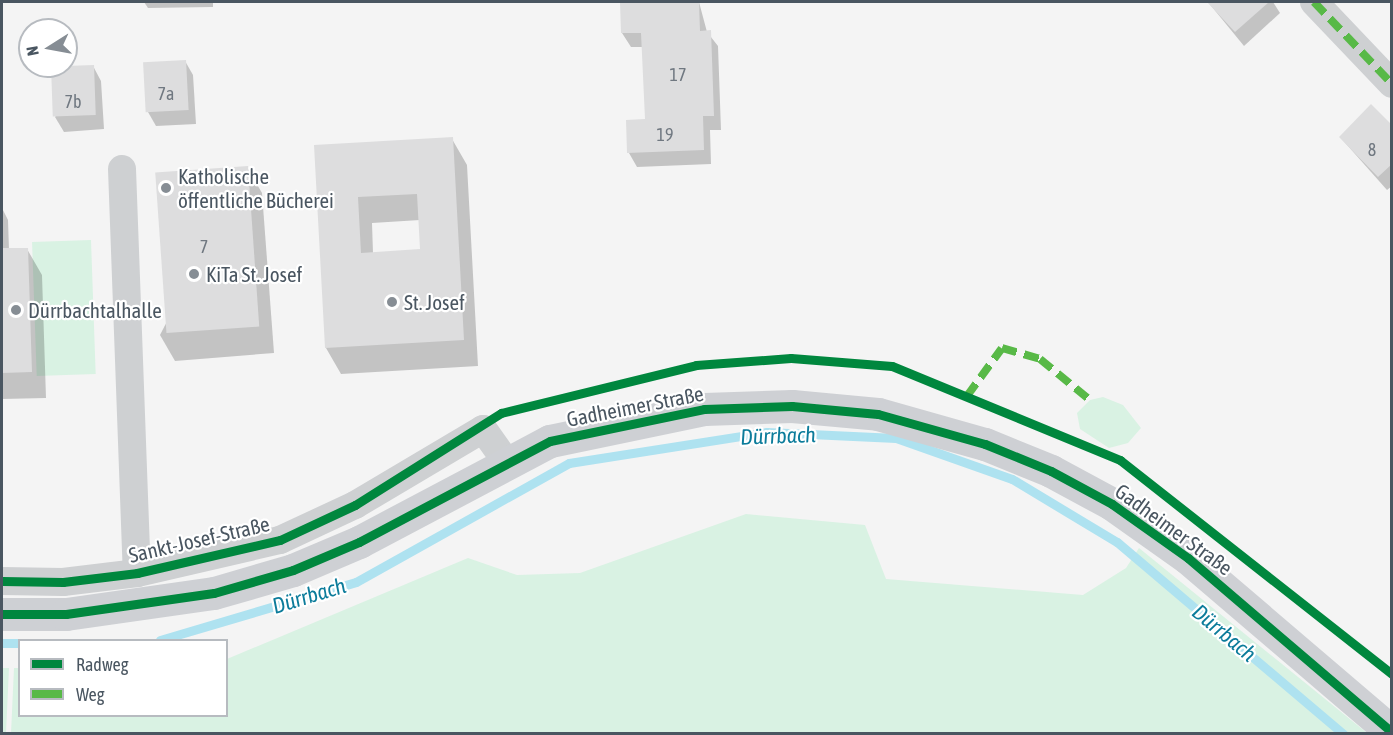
<!DOCTYPE html>
<meta charset="utf-8">
<style>
body{margin:0}
#map{position:relative;width:1393px;height:735px;overflow:hidden;background:#f4f4f4;font-family:"Asap Condensed",sans-serif}
div>[style]{position:absolute}
[style*='--x']{left:calc(var(--x)*1px);top:calc(var(--y)*1px);width:calc(var(--w)*1px);rotate:calc(var(--a)*1deg)}
.green>*{inset:0;background:#d9f2e3;transform-origin:0 0}
.shadow>*{inset:0;background:#0003}
.stream>*{height:9px;margin:-4.5px;padding:0 4.5px;transform-origin:4.5px;border-radius:4.5px;background:#aee2f0}
.building>*{inset:0;background:#ddddde;transform-origin:0 0}
.street>*{height:28px;margin:-14px;padding:0 14px;transform-origin:14px;border-radius:14px;background:#ced0d2}
.secondary>*{height:33px;margin:-16.5px;padding:0 16.5px;transform-origin:16.5px;border-radius:16.5px;background:#ced0d4}
.quiet>*{height:8px;margin-top:-4px;transform-origin:0;background:repeating-linear-gradient(90deg,#58b947 0 15px,transparent 0 23px)}
.cycleway>*{height:9px;margin:-4.5px;padding:0 4.5px;transform-origin:4.5px;border-radius:4.5px;background:#00873e}
.dots>*{width:16px;height:16px;translate:-50% -50%;box-sizing:border-box;border:3px solid #fff;border-radius:50%}
span{translate:-50% -50%;white-space:nowrap;text-align:center;line-height:1.15;-webkit-text-stroke:4.5px #fff;paint-order:stroke}
.number-label{font-size:18px;color:#707881}
.number-label span{-webkit-text-stroke-width:0}
.poi-label{font-size:21px;color:#4a5661}
.left{translate:0 -50%;text-align:left}
.street-label{font-size:21px;color:#4a5661}
.water-label{font-size:22px;color:#0c7c9b;font-style:italic}
.frame{position:absolute;inset:0;border:3px solid #4a5661;pointer-events:none}
.legend{position:absolute;left:18px;top:639px;width:210px;height:78px;box-sizing:border-box;background:#fff;border:2px solid #b7bbc0;margin:0;padding:8px 10px;list-style:none;font-size:18px;color:#4a5661}
.legend li{display:flex;align-items:center;gap:12px;height:30px}
.legend b{width:30px;border:2px solid #b7bbc0}
.north{position:absolute;left:18px;top:18px;width:60px;height:60px;box-sizing:border-box;background:#fff;border:2px solid #b7bbc0;border-radius:50%;rotate:259deg;font-size:16px;font-weight:700;line-height:24px;text-align:center;color:#4a5661}
.north::after{content:'';display:block;margin:auto;width:21px;height:27px;background:#868d94;clip-path:polygon(50% 0,100% 100%,50% 72%,0 100%)}
</style>
<div id="map">
<div class="green">
<div style="left:91px;top:240px;width:134px;height:59px;rotate:88deg"></div>
<div style="clip-path:polygon(1103px 397px,1123px 405px,1141px 428px,1128px 443px,1109px 448px,1080px 429px,1077px 413px,1090px 400px)"></div>
<div style="clip-path:polygon(746px 514px,865px 525px,886px 579px,1083px 595px,1126px 568px,1139px 548px,1367px 733px,11px 733px,14px 668px,19px 668px,20px 716px,226px 716px,227px 659px,468px 558px,517px 575px,580px 573px)"></div>
<div style="clip-path:polygon(2px 668px,9px 668px,6px 733px,2px 733px)"></div>
</div>
<div class="shadow">
<div style="clip-path:polygon(144px 2px,213px 2px,213px 7px,148px 8px)"></div>
<div style="clip-path:polygon(699px 2px,707px 32px,718px 46px,721px 130px,710px 130px,711px 164px,637px 167px,629px 153px,646px 121px,643px 47px,631px 47px,622px 33px,621px 3px)"></div>
<div style="clip-path:polygon(1208px 2px,1273px 2px,1280px 13px,1244px 46px)"></div>
<div style="clip-path:polygon(185px 61px,193px 75px,196px 124px,156px 126px,148px 112px)"></div>
<div style="clip-path:polygon(93px 66px,101px 81px,104px 129px,64px 132px,55px 117px)"></div>
<div style="clip-path:polygon(1392px 127px,1392px 186px,1387px 190px,1340px 137px)"></div>
<div style="clip-path:polygon(evenodd,452px 139px,467px 165px,478px 366px,341px 374px,326px 348px,315px 146px,452px 139px,420px 220px,422px 251px,373px 253px,372px 223px,420px 220px)"></div>
<div style="clip-path:polygon(247px 167px,262px 193px,274px 353px,175px 361px,160px 335px)"></div>
<div style="clip-path:polygon(2px 208px,8px 220px,9px 250px,27px 249px,42px 275px,46px 398px,2px 399px)"></div>
</div>
<div class="stream">
<div style="--x:160;--y:640;--w:204;--a:-16.5"></div>
<div style="--x:356;--y:582;--w:244;--a:-29.2"></div>
<div style="--x:569;--y:463;--w:200;--a:-8.9"></div>
<div style="--x:767;--y:432;--w:129;--a:2.7"></div>
<div style="--x:896;--y:438;--w:123;--a:19.5"></div>
<div style="--x:1012;--y:479;--w:122;--a:31"></div>
<div style="--x:1117;--y:542;--w:297;--a:40.3"></div>
<div style="--x:2;--y:643;--w:18;--a:0"></div>
</div>
<div class="building">
<div style="clip-path:polygon(620px 2px,699px 2px,700px 31px,711px 30px,714px 116px,703px 116px,704px 150px,627px 153px,626px 120px,645px 119px,641px 33px,621px 33px)"></div>
<div style="clip-path:polygon(1207px 2px,1269px 2px,1235px 32px)"></div>
<div style="left:186px;top:60px;width:50px;height:43px;rotate:87deg"></div>
<div style="left:94px;top:65px;width:50px;height:43px;rotate:88deg"></div>
<div style="clip-path:polygon(1371px 104px,1392px 125px,1392px 164px,1378px 177px,1339px 137px)"></div>
<div style="clip-path:polygon(evenodd,453px 137px,464px 340px,325px 348px,314px 145px,453px 137px,417px 194px,420px 249px,361px 253px,358px 197px,417px 194px)"></div>
<div style="left:248px;top:166px;width:161px;height:93px;rotate:86deg"></div>
<div style="clip-path:polygon(2px 248px,28px 248px,32px 372px,2px 373px)"></div>
</div>
<div class="street">
<div style="--x:1314;--y:2;--w:113;--a:46.4"></div>
<div style="--x:122;--y:169;--w:404;--a:87.9"></div>
<div style="--x:2;--y:581;--w:61;--a:0.9"></div>
<div style="--x:63;--y:582;--w:75;--a:-6.9"></div>
<div style="--x:137;--y:573;--w:147;--a:-13"></div>
<div style="--x:280;--y:540;--w:83;--a:-25"></div>
<div style="--x:355;--y:505;--w:149;--a:-30.7"></div>
<div style="--x:483;--y:429;--w:43;--a:54.5"></div>
</div>
<div class="secondary">
<div style="--x:2;--y:614;--w:64;--a:0"></div>
<div style="--x:66;--y:614;--w:149;--a:-8.1"></div>
<div style="--x:214;--y:593;--w:82;--a:-16.2"></div>
<div style="--x:293;--y:570;--w:72;--a:-23"></div>
<div style="--x:359;--y:542;--w:216;--a:-27.9"></div>
<div style="--x:550;--y:441;--w:157;--a:-11.7"></div>
<div style="--x:704;--y:409;--w:88;--a:-2"></div>
<div style="--x:792;--y:406;--w:86;--a:5.3"></div>
<div style="--x:878;--y:414;--w:111;--a:15.7"></div>
<div style="--x:985;--y:444;--w:71;--a:22.2"></div>
<div style="--x:1051;--y:471;--w:69;--a:28.4"></div>
<div style="--x:1112;--y:504;--w:93;--a:35.4"></div>
<div style="--x:1188;--y:558;--w:268;--a:40.5"></div>
</div>
<div class="quiet">
<div style="--x:1314;--y:2;--w:113;--a:46.4"></div>
<div style="--x:967;--y:396;--w:59;--a:-53.9"></div>
<div style="--x:1002;--y:348;--w:40;--a:16"></div>
<div style="--x:1040;--y:359;--w:65;--a:39.4"></div>
</div>
<div class="cycleway">
<div style="--x:2;--y:581;--w:61;--a:0.9"></div>
<div style="--x:63;--y:582;--w:75;--a:-6.9"></div>
<div style="--x:137;--y:573;--w:147;--a:-13"></div>
<div style="--x:280;--y:540;--w:83;--a:-25"></div>
<div style="--x:355;--y:505;--w:173;--a:-32.2"></div>
<div style="--x:501;--y:413;--w:201;--a:-13.8"></div>
<div style="--x:696;--y:365;--w:95;--a:-4.2"></div>
<div style="--x:791;--y:358;--w:101;--a:4.5"></div>
<div style="--x:892;--y:366;--w:247;--a:22.4"></div>
<div style="--x:1120;--y:460;--w:346;--a:38.2"></div>
<div style="--x:2;--y:614;--w:64;--a:0"></div>
<div style="--x:66;--y:614;--w:149;--a:-8.1"></div>
<div style="--x:214;--y:593;--w:82;--a:-16.2"></div>
<div style="--x:293;--y:570;--w:72;--a:-23"></div>
<div style="--x:359;--y:542;--w:216;--a:-27.9"></div>
<div style="--x:550;--y:441;--w:157;--a:-11.7"></div>
<div style="--x:704;--y:409;--w:88;--a:-2"></div>
<div style="--x:792;--y:406;--w:86;--a:5.3"></div>
<div style="--x:878;--y:414;--w:111;--a:15.7"></div>
<div style="--x:985;--y:444;--w:71;--a:22.2"></div>
<div style="--x:1051;--y:471;--w:69;--a:28.4"></div>
<div style="--x:1112;--y:504;--w:93;--a:35.4"></div>
<div style="--x:1188;--y:558;--w:268;--a:40.5"></div>
</div>
<div class="dots">
<div style="left:166px;top:188px;background:#868d94"></div>
<div style="left:194px;top:274px;background:#868d94"></div>
<div style="left:392px;top:302px;background:#868d94"></div>
<div style="left:16px;top:310px;background:#868d94"></div>
</div>
<div class="number-label">
<span style="left:678px;top:75px">17</span>
<span style="left:166px;top:94px">7a</span>
<span style="left:73px;top:102px">7b</span>
<span style="left:665px;top:135px">19</span>
<span style="left:1372px;top:150px">8</span>
<span style="left:204px;top:247px">7</span>
</div>
<div class="poi-label">
<span class="left" style="left:178px;top:188px">Katholische<br>öffentliche Bücherei</span>
<span class="left" style="left:206px;top:274px">KiTa St. Josef</span>
<span class="left" style="left:404px;top:302px">St. Josef</span>
<span class="left" style="left:28px;top:310px">Dürrbachtalhalle</span>
</div>
<div class="street-label">
<span style="left:635px;top:406px;rotate:-11deg">Gadheimer Straße</span>
<span style="left:1174px;top:529px;rotate:36deg">Gadheimer Straße</span>
<span style="left:199px;top:539px;rotate:-13deg">Sankt-Josef-Straße</span>
</div>
<div class="water-label">
<span style="left:778px;top:436px;rotate:-2deg">Dürrbach</span>
<span style="left:309px;top:596px;rotate:-17deg">Dürrbach</span>
<span style="left:1224px;top:633px;rotate:40deg">Dürrbach</span>
</div>
<div class="frame"></div>
<ul class="legend">
<li><b style="height:8px;background:#00873e"></b>Radweg</li>
<li><b style="height:8px;background:#58b947"></b>Weg</li>
</ul>
<div class="north">N</div>
</div>
